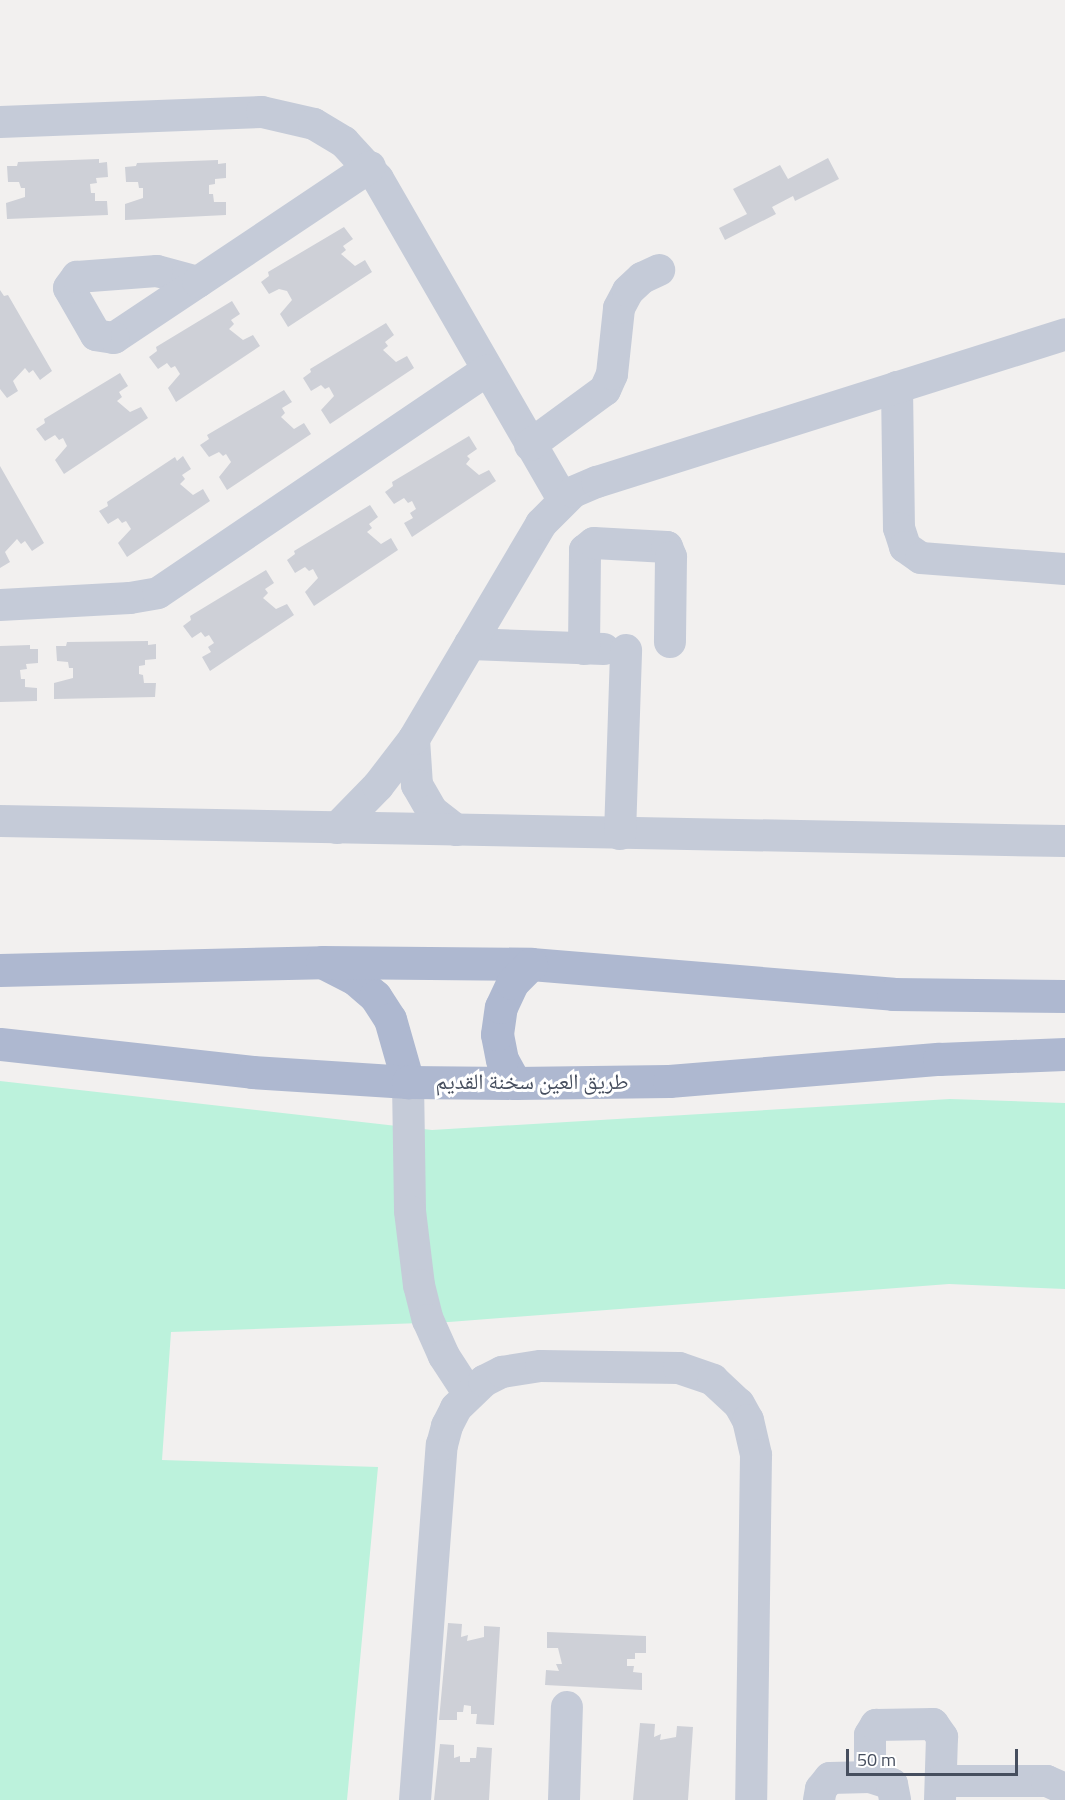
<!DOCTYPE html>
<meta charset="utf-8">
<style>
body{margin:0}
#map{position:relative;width:1065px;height:1800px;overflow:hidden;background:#f2f0ef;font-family:"Titillium Web","Noto Naskh Arabic",sans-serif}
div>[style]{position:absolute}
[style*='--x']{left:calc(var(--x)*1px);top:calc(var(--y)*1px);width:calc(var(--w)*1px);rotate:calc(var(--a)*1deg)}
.green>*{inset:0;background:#bcf2dc}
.building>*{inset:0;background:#ced0d7}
.minor>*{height:32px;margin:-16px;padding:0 16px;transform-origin:16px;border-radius:16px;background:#c5cbd8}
.major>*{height:33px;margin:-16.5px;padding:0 16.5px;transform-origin:16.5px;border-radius:16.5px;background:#aeb8d0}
span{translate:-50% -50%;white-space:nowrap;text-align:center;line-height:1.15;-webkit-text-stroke:6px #fff;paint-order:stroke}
.street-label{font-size:22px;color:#464e5e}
.scale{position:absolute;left:846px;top:1749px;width:172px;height:27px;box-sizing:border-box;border:3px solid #464e5e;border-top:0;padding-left:8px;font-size:18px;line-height:21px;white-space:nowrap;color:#464e5e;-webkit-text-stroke:4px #fff;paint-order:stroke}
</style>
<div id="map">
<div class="green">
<div style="clip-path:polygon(0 1081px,432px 1130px,950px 1099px,1065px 1103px,1065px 1289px,949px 1284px,449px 1322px,171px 1332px,162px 1460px,378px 1467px,347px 1800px,0 1800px)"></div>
</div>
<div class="building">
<div style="clip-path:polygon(828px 158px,839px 179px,795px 201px,793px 196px,772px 207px,776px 214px,725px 240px,719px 228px,747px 214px,733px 189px,780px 165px,788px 179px)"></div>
<div style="clip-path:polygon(99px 159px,99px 163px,107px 162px,108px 177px,96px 178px,97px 183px,90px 184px,91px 193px,95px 193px,95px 201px,107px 201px,108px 215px,7px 219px,6px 203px,25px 197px,25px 188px,21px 188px,19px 182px,8px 182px,7px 166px,17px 166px,18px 162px)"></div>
<div style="clip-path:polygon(218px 160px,218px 164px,226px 163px,226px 178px,215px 179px,215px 184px,209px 185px,209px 194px,213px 194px,214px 202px,226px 202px,226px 215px,125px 220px,125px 204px,143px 198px,143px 188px,139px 188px,138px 182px,126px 182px,125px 167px,136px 166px,137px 163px)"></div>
<div style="clip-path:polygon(344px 227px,353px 239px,343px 246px,346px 250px,341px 254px,355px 266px,365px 260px,372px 272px,288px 327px,280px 314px,292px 300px,287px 291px,279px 289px,269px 294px,261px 282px,269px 276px,268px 272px)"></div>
<div style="clip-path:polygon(0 290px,4px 296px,8px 295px,52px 371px,40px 380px,33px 370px,29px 373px,25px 368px,13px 381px,18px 391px,7px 398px,0 389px)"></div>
<div style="clip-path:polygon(232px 301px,240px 314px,231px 320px,234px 324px,229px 329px,243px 340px,253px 335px,260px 346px,176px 402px,168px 388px,180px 374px,175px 366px,171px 368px,167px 363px,158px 369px,149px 357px,157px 351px,156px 347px)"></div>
<div style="clip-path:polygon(386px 323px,394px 335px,385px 342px,388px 346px,383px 350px,396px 362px,407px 356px,414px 368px,330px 424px,321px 410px,334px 396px,329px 387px,325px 389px,321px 385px,311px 391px,303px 378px,311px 372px,310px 369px)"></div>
<div style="clip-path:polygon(120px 373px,128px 386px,119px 392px,122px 397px,117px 401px,130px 412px,141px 407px,148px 418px,64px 474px,55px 460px,67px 446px,63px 438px,59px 440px,55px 435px,45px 441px,36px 429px,45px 423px,44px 419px)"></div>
<div style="clip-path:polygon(284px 390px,292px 402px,282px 408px,285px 413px,281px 417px,294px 429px,304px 423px,311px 434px,227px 490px,219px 477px,231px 462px,226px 454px,223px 456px,219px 452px,209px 457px,200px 445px,209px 439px,207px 435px)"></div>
<div style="clip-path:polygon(469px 436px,477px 449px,467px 456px,470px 459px,466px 464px,479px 475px,489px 470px,496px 481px,412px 537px,404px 523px,413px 518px,410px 513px,416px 509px,412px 501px,408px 503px,404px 498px,394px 504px,385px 492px,393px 486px,392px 482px)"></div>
<div style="clip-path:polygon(183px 456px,191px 469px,182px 475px,185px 479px,180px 484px,193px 495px,203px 489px,210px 501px,127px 557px,118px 543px,131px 529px,126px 521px,122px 523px,118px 518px,108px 524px,99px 511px,108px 506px,107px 502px,175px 457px,177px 461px)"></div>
<div style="clip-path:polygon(0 466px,44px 543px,32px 551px,25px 541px,21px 544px,17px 539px,5px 552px,10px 562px,0 568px)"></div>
<div style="clip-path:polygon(370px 505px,378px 517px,369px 524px,372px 528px,367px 532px,381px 544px,391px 538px,398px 550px,314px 606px,305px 592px,318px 578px,313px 569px,309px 571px,305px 567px,295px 573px,287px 560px,295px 554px,294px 551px)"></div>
<div style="clip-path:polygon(266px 570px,274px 583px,265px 589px,268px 593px,263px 598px,276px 609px,287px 604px,294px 615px,210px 671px,202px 657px,211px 652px,208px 647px,214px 643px,209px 635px,205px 637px,201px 632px,192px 638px,183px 626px,191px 620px,190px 616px)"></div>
<div style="clip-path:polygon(148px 641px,148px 645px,156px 644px,156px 659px,145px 660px,145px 665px,139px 666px,139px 674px,143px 675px,144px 683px,156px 683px,155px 697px,54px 699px,54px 683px,73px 678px,73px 668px,69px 668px,68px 662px,57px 661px,56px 646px,66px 646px,67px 642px)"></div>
<div style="clip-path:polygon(30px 645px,30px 649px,38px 649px,38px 663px,26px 664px,27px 669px,20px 670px,21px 679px,25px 679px,25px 687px,37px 688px,37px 701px,0 702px,0 646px)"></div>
<div style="clip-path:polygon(448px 1623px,462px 1624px,461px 1637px,468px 1635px,467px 1641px,484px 1637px,484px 1626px,500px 1627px,494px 1725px,476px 1724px,477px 1714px,471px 1714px,471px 1706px,464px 1705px,463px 1712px,457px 1712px,457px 1720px,439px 1720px)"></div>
<div style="clip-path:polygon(547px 1632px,646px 1636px,646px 1653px,635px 1653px,635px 1659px,627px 1659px,627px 1666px,634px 1666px,633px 1672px,642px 1673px,642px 1690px,545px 1685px,546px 1670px,559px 1671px,556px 1664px,562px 1664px,558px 1648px,547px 1648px)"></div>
<div style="clip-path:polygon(640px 1723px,655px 1724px,654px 1737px,661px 1734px,660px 1740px,676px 1737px,677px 1726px,693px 1727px,688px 1800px,633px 1800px)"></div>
<div style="clip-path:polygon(440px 1744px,454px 1745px,454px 1758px,460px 1756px,460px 1762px,470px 1762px,470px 1758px,476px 1758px,477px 1747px,492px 1748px,489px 1800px,434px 1800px)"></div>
</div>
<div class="minor">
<div style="--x:0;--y:122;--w:262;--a:-2.2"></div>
<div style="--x:262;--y:112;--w:53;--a:13"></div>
<div style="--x:314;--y:124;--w:35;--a:31"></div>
<div style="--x:344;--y:142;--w:50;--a:47.4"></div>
<div style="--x:378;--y:179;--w:370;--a:60"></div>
<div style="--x:157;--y:271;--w:42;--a:15"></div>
<div style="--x:198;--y:282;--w:101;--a:146.3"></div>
<div style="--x:114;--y:338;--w:18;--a:-171"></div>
<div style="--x:96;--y:335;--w:54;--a:-119.9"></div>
<div style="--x:69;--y:288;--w:14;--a:-54"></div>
<div style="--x:77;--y:277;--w:80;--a:-4.3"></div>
<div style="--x:198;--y:282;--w:207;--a:-33.8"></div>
<div style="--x:897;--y:387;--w:141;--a:89.2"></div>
<div style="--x:899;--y:528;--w:20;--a:72"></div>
<div style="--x:905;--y:547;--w:19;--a:35"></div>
<div style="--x:921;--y:558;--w:144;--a:4.4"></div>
<div style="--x:530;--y:445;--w:93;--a:-36.3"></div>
<div style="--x:605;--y:390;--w:17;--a:-66"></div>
<div style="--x:612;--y:374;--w:66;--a:-83.9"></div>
<div style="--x:619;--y:308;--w:19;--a:-62"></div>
<div style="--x:628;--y:291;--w:19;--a:-43"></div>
<div style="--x:642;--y:278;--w:19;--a:-25"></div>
<div style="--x:0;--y:605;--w:130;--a:-3.1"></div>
<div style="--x:130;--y:598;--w:28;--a:-10"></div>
<div style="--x:158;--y:593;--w:397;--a:-34.1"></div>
<div style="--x:470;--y:644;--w:134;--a:2.1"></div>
<div style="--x:584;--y:649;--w:99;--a:-89.4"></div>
<div style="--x:585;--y:550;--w:11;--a:-38"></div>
<div style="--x:594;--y:543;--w:73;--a:3.1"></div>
<div style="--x:667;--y:547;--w:11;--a:68"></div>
<div style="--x:671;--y:557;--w:85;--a:90.7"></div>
<div style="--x:414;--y:739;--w:46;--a:86.3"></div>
<div style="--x:417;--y:785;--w:30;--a:60"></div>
<div style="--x:432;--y:811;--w:31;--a:38"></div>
<div style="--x:0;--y:821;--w:1065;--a:1.08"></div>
<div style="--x:337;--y:828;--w:59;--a:-45.7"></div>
<div style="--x:378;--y:786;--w:59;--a:-52.5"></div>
<div style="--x:414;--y:739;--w:250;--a:-59.4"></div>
<div style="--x:541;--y:524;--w:45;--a:-45"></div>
<div style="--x:573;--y:492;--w:26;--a:-23"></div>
<div style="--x:597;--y:482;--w:491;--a:-17.5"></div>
<div style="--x:620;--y:834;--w:184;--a:-88.1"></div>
<div style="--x:408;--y:1082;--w:129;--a:89.1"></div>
<div style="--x:410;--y:1211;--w:75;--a:83.1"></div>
<div style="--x:419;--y:1285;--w:36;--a:76"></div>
<div style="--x:428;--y:1320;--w:39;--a:66"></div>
<div style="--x:444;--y:1356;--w:44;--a:57"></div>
<div style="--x:870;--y:1777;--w:42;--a:-90"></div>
<div style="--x:870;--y:1735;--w:12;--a:-59"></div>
<div style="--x:876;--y:1725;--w:57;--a:-1"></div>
<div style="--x:933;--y:1724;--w:16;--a:55"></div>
<div style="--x:942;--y:1737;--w:63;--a:91.8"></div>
<div style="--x:941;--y:1781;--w:106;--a:0"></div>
<div style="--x:1047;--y:1781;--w:20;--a:24"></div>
<div style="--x:415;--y:1800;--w:356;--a:-85.7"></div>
<div style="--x:442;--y:1445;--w:20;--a:-75"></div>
<div style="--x:447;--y:1426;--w:20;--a:-63"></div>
<div style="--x:456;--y:1408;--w:39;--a:-44"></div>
<div style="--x:484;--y:1381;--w:20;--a:-27"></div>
<div style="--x:502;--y:1372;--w:39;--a:-9"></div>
<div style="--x:541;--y:1366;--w:138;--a:0.8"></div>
<div style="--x:679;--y:1368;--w:36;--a:19"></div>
<div style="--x:713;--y:1380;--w:35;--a:43"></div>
<div style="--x:739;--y:1404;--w:18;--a:61"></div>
<div style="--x:748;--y:1420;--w:36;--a:77"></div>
<div style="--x:756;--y:1455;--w:345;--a:90.8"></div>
<div style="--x:564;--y:1800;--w:93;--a:-88.2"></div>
<div style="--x:819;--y:1800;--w:11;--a:-80"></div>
<div style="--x:821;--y:1789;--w:14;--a:-51"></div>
<div style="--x:830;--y:1778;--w:40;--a:-1.4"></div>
<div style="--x:870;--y:1777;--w:23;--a:18"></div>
<div style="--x:892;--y:1784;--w:16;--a:79"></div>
</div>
<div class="major">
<div style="--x:324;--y:963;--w:34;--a:27"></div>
<div style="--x:354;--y:978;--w:28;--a:41"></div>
<div style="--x:375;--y:996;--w:27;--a:57"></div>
<div style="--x:390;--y:1019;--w:66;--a:74.1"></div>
<div style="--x:0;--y:970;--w:322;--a:-1.4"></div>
<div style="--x:322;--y:962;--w:209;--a:0.5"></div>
<div style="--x:531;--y:964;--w:363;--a:4.7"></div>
<div style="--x:893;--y:994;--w:172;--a:0.7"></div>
<div style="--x:0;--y:1044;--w:254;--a:6.3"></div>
<div style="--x:252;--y:1072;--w:156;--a:3.7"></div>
<div style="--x:408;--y:1082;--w:107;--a:0.5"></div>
<div style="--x:515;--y:1083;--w:154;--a:-0.7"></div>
<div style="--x:669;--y:1081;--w:271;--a:-4.7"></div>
<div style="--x:939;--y:1059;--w:126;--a:-2.3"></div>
<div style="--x:515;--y:1083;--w:26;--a:-119"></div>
<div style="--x:502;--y:1060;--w:26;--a:-101"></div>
<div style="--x:497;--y:1034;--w:27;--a:-82"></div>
<div style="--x:501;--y:1007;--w:26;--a:-65"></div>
<div style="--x:512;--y:983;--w:27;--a:-45"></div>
</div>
<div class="street-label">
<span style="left:532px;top:1082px">طريق العين سخنة القديم</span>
</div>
<div class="scale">50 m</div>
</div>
